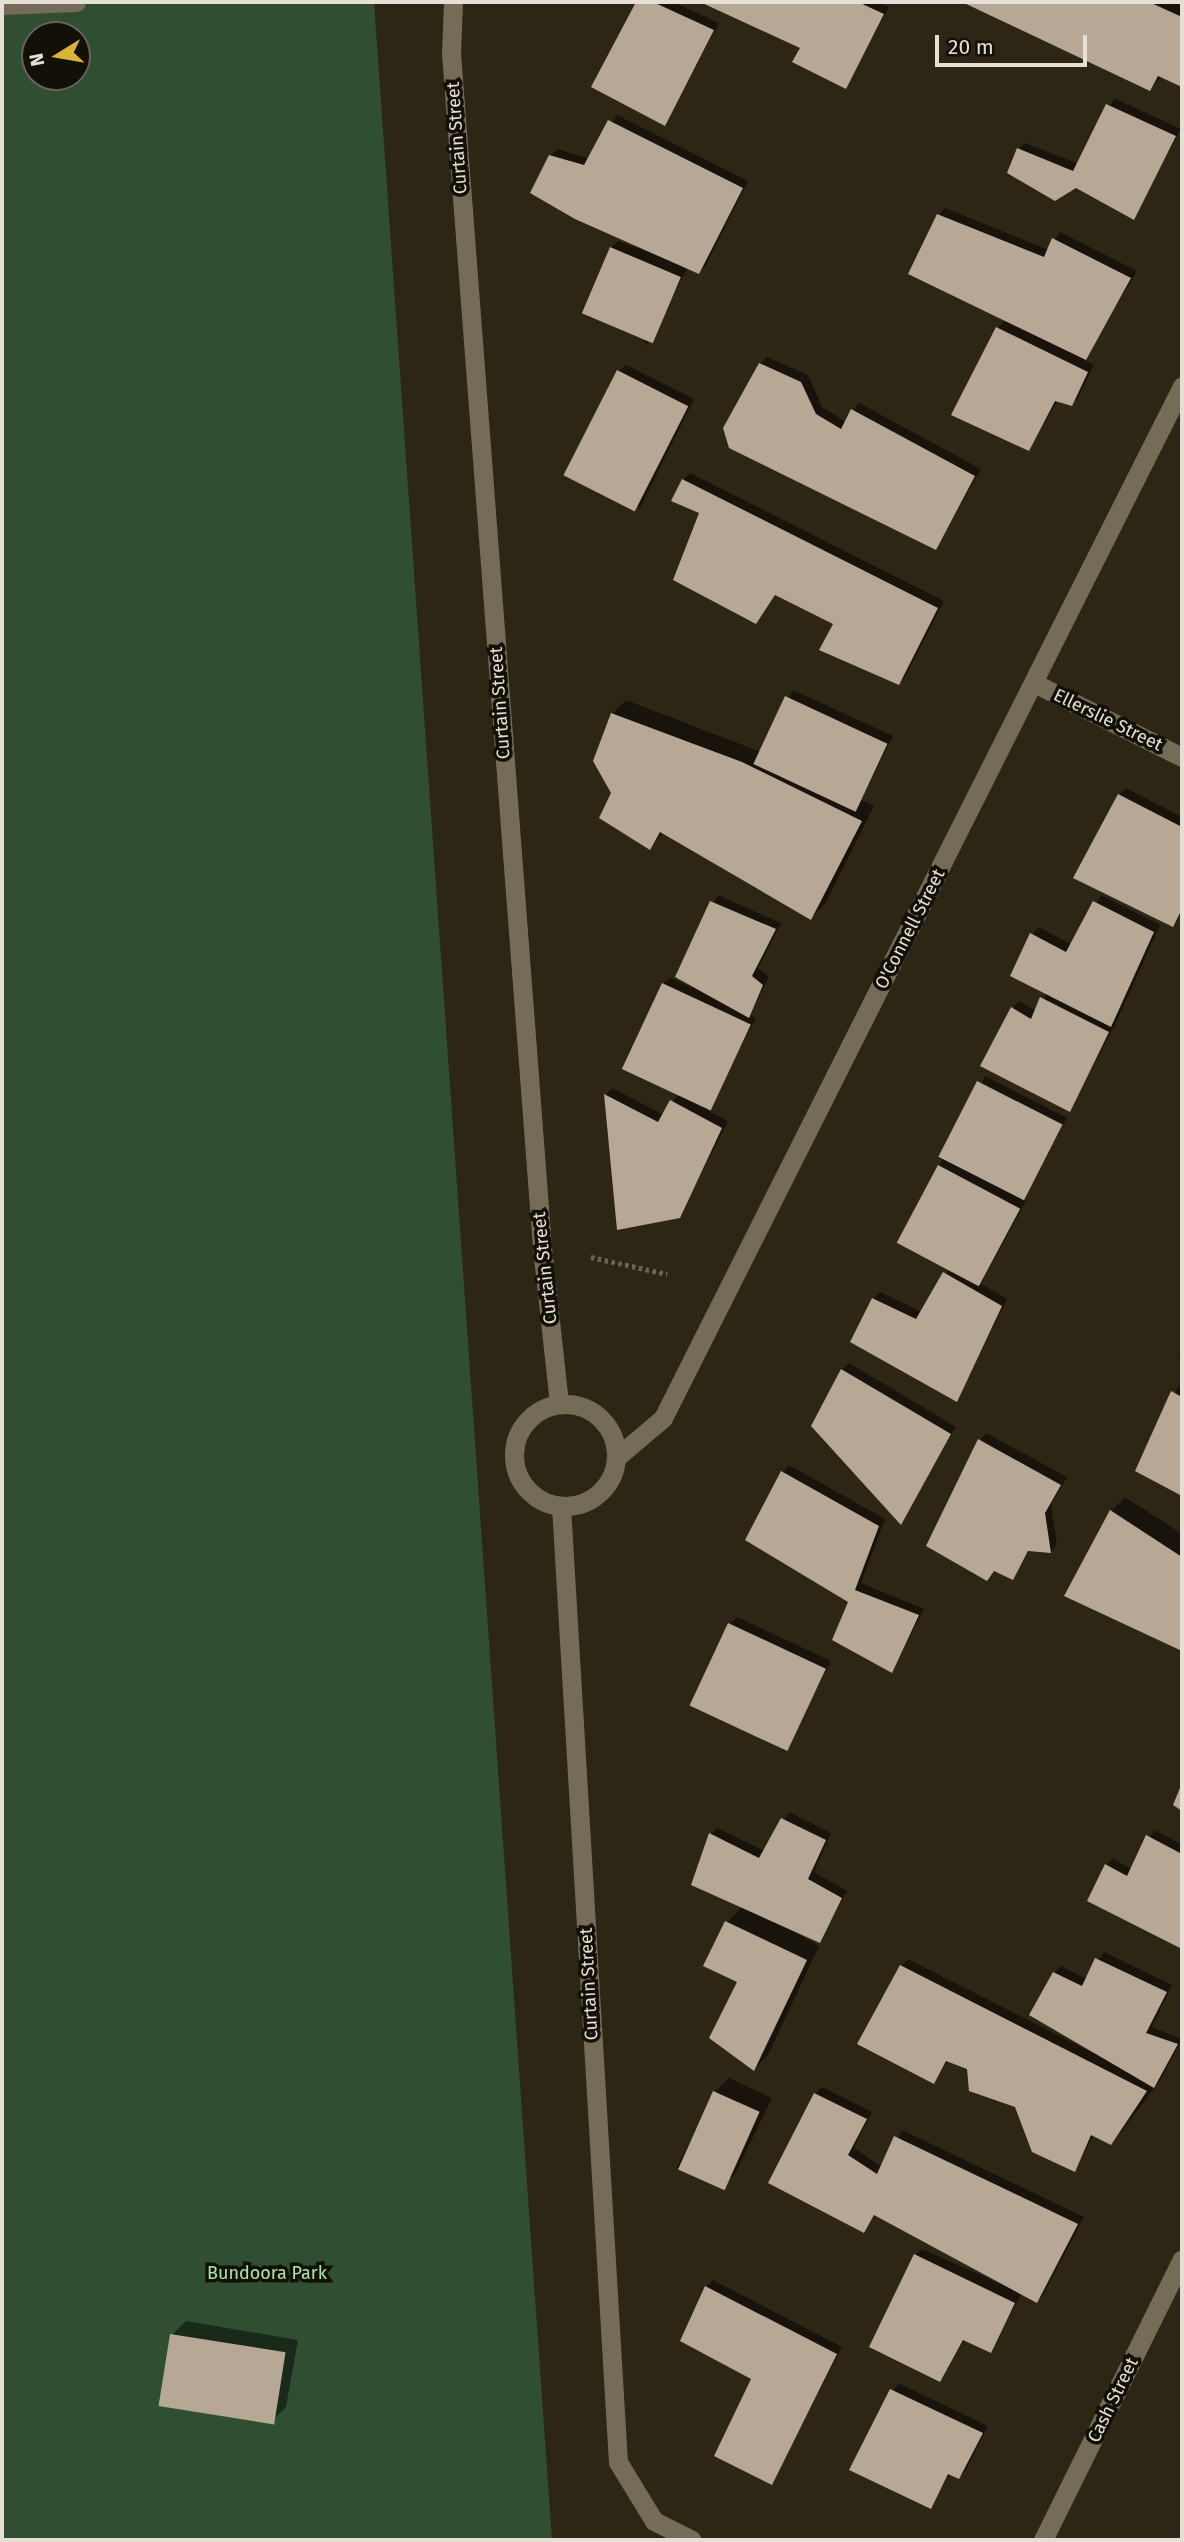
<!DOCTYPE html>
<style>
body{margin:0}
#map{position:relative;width:1184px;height:2542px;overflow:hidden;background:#2e2615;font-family:"Fira Sans",sans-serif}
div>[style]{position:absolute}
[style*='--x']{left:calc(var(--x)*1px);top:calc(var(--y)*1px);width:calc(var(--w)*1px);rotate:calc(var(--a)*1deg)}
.green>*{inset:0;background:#304e32}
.shadow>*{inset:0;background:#0007}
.building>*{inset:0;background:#b7a896;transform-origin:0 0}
.path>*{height:4.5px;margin-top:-2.25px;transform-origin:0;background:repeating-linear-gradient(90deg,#6b6455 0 3.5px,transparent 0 7px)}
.minor>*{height:19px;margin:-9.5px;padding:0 9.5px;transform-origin:9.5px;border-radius:9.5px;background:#756c58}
.minor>.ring{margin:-9.5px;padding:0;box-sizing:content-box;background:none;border:19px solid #756c58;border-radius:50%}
span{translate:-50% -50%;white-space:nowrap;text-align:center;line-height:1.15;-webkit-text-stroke:7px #131008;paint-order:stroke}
.street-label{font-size:18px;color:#e5e0d5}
.park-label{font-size:18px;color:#a9e6ab}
.frame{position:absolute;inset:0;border:4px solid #e5e0d5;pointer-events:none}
.north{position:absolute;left:21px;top:21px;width:70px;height:70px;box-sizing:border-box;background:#131008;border:2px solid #67635a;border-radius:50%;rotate:259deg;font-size:19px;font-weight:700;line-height:28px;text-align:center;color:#e5e0d5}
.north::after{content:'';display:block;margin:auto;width:24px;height:32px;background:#d8b434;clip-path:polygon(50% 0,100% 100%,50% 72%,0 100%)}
.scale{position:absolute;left:935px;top:35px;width:152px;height:32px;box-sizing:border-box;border:4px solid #e5e0d5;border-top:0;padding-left:9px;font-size:21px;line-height:24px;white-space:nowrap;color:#e5e0d5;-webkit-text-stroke:5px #131008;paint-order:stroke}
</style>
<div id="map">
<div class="green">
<div style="clip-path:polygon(evenodd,2px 2px,374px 2px,552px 2540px,2px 2540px,2px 2px,35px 35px,77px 35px,77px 77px,35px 77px,35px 35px)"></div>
</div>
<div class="shadow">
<div style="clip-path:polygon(638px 2px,673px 2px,719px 23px,665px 124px,593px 86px)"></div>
<div style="clip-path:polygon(704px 2px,879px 2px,889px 7px,845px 87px,803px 48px)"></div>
<div style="clip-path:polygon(967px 2px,1182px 2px,1182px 86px,1162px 76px,1150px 89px)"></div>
<div style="clip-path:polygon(1114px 98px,1181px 129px,1133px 218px,1018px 149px,1025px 143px,1079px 164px)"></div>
<div style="clip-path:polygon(617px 115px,748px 181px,706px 265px,699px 272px,688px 267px,646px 346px,611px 248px,618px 241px,683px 265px,550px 156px,557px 149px,590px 159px)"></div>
<div style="clip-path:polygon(945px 208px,1049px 250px,1060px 232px,1137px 271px,1084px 360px,1094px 365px,1078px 398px,1071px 404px,1058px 400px,1029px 449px,998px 328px,1006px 319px,939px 215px)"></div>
<div style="clip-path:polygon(767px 357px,808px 375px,822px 407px,846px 422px,859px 403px,981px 469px,936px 548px,760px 364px)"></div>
<div style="clip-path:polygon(626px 365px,694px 399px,639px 510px,619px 371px)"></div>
<div style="clip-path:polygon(690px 473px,944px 601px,905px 677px,899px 683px,835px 624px,777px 593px,756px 622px,683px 480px)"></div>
<div style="clip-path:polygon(793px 690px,893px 736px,861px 800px,874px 806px,825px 904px,811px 918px,664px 832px,649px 848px,613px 793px,612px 714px,626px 700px,761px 752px)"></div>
<div style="clip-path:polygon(1126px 788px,1182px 817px,1182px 913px,1173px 925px,1119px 795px)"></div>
<div style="clip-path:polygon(718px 895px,781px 923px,758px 968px,769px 977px,750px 1015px,756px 1018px,707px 1110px,728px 1121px,679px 1217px,618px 1228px,606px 1095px,612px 1088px,664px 1115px,678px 1095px,663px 984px,670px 977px,694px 989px,677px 976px)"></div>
<div style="clip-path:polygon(1101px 895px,1160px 925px,1115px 1025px,1069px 1110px,982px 1065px,1013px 1008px,1019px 1001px,1036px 1011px,1047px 993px,1012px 976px,1032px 934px,1039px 927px,1072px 945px)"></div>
<div style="clip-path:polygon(985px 1076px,1067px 1118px,1021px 1199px,1026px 1201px,981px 1284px,1007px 1299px,957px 1400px,873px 1299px,880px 1292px,922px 1312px,949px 1269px,900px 1242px)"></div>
<div style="clip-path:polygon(1182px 1349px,1182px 1360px,1178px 1358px)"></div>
<div style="clip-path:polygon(849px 1363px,956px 1427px,901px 1522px,842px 1370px)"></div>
<div style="clip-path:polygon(1179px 1385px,1182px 1387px,1182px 1494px,1137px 1470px)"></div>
<div style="clip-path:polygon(986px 1433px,1067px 1477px,1051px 1505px,1057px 1545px,1051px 1552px,1030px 1550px,1013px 1578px,995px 1569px,987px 1579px,980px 1440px)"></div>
<div style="clip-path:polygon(789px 1465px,885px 1519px,861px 1583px,924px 1609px,892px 1671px,782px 1472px)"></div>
<div style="clip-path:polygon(1125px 1497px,1182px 1534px,1182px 1649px,1066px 1595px,1111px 1511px)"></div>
<div style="clip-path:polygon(737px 1617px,831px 1661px,784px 1752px,730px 1624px)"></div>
<div style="clip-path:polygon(789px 1812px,831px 1833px,814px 1872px,847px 1891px,819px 1941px,771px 1919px,819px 1946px,768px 2055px,754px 2069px,727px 1922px,743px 1906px,711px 1834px,717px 1828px,765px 1851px)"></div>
<div style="clip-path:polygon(1154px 1830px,1182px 1844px,1182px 1947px,1089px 1900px,1106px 1865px,1113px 1859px,1132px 1869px)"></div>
<div style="clip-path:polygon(1104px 1952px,1172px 1985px,1152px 2027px,1182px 2039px,1161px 2079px,1118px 2136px,1111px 2143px,1094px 2134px,1075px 2170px,1017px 2105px,969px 2068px,948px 2060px,934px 2082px,901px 1966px,908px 1959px,1095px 2054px,1054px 1973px,1061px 1966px,1087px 1979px)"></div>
<div style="clip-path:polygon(729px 2078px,772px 2098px,735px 2174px,721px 2188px,677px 2167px,715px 2092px)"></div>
<div style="clip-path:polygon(822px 2087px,872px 2112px,854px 2148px,882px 2167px,902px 2130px,1084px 2217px,1043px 2295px,1037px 2301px,1022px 2293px,990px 2351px,965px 2339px,939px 2380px,915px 2255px,922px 2249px,1019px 2292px,876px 2214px,864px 2231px,815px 2094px)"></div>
<div style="clip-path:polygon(713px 2280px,842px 2347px,772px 2483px,753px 2378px,706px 2287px)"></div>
<div style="clip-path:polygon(186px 2321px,298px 2340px,286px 2407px,272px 2421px,172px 2335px)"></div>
<div style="clip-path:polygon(898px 2383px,988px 2426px,966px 2470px,959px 2477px,950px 2473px,930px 2507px,851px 2469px)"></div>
</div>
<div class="building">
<div style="clip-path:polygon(636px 2px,653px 2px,714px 30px,665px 126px,591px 87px)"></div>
<div style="clip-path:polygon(700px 2px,858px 2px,884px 14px,846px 89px,792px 62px,800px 48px)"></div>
<div style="clip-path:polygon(962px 2px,1149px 2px,1182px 17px,1182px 87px,1158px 76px,1150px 91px)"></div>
<div style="clip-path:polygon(1106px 104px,1176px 136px,1134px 220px,1076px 188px,1055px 201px,1007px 173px,1017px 148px,1073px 171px)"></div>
<div style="clip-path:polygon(608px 120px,743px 188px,699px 274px,575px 219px,530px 193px,549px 155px,584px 165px)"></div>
<div style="clip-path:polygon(937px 214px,1044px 257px,1052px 238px,1131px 278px,1086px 360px,908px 274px)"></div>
<div style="left:610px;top:247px;width:77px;height:72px;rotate:23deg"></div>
<div style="clip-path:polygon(996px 327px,1088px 372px,1072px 406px,1055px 401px,1029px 451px,951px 415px)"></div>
<div style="clip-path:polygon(759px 363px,801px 382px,816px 414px,841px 429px,851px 409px,975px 476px,936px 550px,729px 448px,723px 428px)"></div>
<div style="left:617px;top:370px;width:80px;height:118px;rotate:27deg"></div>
<div style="clip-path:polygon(682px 479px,938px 608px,899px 685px,819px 650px,833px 624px,775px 595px,756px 624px,673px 580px,699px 513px,671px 501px)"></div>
<div style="left:785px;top:696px;width:113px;height:75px;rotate:25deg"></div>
<div style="clip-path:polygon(611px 713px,742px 762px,862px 821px,811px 920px,660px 832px,650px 850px,599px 818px,611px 793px,593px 761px)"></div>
<div style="clip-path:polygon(1118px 794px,1182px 827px,1182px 909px,1173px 927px,1073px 878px)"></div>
<div style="clip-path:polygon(710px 901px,776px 929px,752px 976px,763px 985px,749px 1018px,675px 977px)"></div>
<div style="clip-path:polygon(1093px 901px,1154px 932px,1111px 1027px,1010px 976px,1030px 933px,1066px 952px)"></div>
<div style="left:662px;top:983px;width:98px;height:95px;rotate:25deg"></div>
<div style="clip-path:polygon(1040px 997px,1109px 1032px,1070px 1112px,980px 1066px,1011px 1007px,1031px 1019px)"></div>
<div style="left:977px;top:1081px;width:96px;height:85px;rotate:27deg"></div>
<div style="clip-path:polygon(604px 1094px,658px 1122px,670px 1100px,722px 1128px,680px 1218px,617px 1230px)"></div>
<div style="left:938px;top:1165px;width:93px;height:88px;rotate:28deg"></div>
<div style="clip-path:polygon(943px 1272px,1002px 1306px,957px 1402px,850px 1342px,872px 1298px,916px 1319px)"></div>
<div style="clip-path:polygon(841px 1369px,951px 1434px,901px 1525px,811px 1426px)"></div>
<div style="clip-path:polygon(1171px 1391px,1182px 1397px,1182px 1496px,1135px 1471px)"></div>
<div style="clip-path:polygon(978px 1439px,1061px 1485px,1045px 1513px,1051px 1553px,1028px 1551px,1013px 1580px,994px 1571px,987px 1581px,926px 1546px)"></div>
<div style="clip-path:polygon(781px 1471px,879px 1526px,855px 1590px,919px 1615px,892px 1673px,832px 1640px,848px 1602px,745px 1540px)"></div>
<div style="clip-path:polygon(1110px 1510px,1182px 1557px,1182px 1651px,1064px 1596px)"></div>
<div style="left:728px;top:1623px;width:108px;height:91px;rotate:25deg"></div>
<div style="clip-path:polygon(1182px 1783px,1182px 1811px,1173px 1805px)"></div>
<div style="clip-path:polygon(781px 1818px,826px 1840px,808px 1879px,842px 1898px,820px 1943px,691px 1885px,709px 1833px,759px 1858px)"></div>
<div style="clip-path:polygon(1146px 1835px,1182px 1854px,1182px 1949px,1087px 1901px,1105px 1864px,1127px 1876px)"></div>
<div style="clip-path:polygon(725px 1921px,807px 1960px,754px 2071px,709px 2038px,737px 1982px,703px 1966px)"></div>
<div style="clip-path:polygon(1095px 1958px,1167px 1992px,1146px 2033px,1178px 2044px,1154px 2088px,1029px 2015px,1053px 1972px,1082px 1986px)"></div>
<div style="clip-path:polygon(900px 1965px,1147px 2091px,1111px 2145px,1091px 2135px,1075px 2172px,1032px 2152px,1015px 2107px,969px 2091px,967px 2069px,946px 2061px,934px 2084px,857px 2044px)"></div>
<div style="left:713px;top:2091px;width:51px;height:86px;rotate:24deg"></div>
<div style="clip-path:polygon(814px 2093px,867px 2119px,848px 2155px,877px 2174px,894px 2136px,1078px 2224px,1037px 2303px,874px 2215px,864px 2233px,768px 2183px)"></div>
<div style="clip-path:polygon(914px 2254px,1015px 2303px,991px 2353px,963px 2340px,940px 2382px,869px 2347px)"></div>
<div style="clip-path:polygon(705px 2286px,837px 2354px,772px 2485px,714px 2456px,751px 2379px,680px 2341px)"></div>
<div style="left:170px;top:2334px;width:117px;height:73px;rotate:9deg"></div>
<div style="clip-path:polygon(890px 2389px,983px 2433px,959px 2479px,948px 2474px,931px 2509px,849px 2470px)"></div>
</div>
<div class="path">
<div style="--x:591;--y:1257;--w:78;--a:12.6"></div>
</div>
<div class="minor">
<div style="--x:453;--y:2;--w:51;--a:92.2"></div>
<div style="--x:451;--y:53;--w:1197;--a:85.64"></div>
<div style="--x:542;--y:1247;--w:158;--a:83.8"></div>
<div style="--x:2;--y:5;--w:74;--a:-2.3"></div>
<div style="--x:1034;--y:683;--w:165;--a:26.6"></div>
<div class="ring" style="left:514px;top:1404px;width:83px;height:83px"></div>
<div style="--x:617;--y:1457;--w:60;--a:-40.3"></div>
<div style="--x:663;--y:1418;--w:1155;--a:-63.3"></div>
<div style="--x:561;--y:1506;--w:958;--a:86.59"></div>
<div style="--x:618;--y:2462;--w:69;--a:58.6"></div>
<div style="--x:654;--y:2521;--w:42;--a:26.6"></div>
<div style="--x:1043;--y:2540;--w:313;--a:-63.7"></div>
</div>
<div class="street-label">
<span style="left:457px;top:138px;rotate:-94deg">Curtain Street</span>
<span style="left:500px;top:703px;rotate:-94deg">Curtain Street</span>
<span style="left:1108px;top:720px;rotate:26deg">Ellerslie Street</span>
<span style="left:910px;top:929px;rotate:-63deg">O'Connell Street</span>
<span style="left:545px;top:1268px;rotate:-96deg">Curtain Street</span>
<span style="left:589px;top:1984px;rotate:-93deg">Curtain Street</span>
<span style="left:1113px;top:2400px;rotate:-64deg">Cash Street</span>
</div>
<div class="park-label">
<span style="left:267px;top:2273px">Bundoora Park</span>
</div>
<div class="frame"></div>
<div class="north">N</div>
<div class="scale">20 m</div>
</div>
